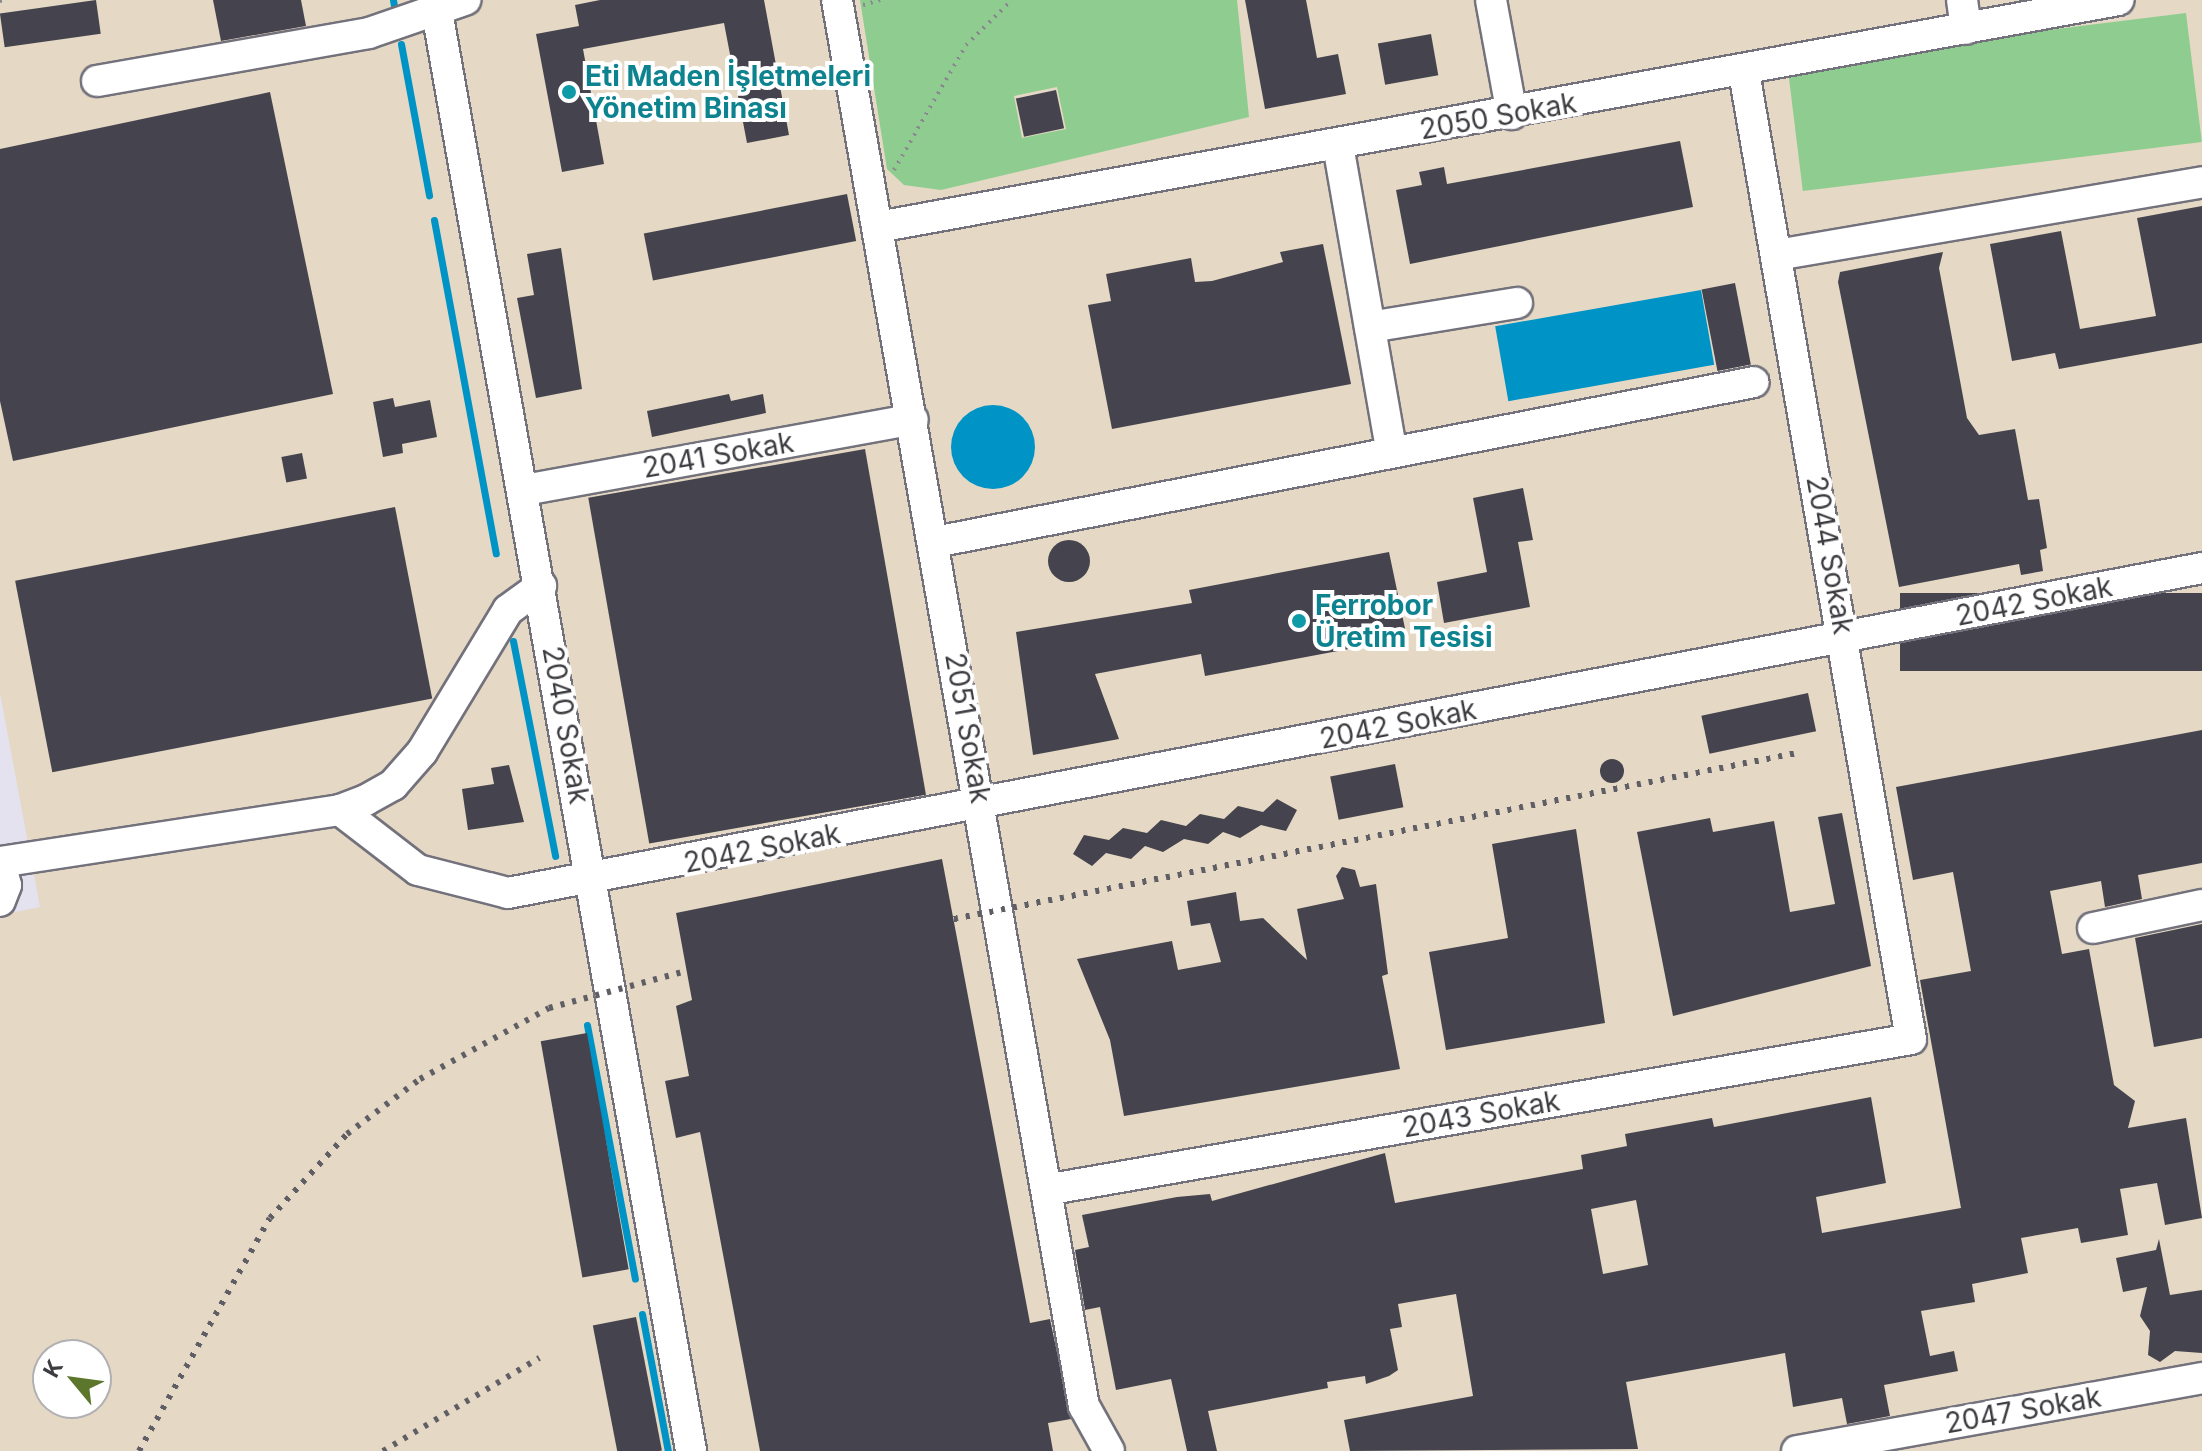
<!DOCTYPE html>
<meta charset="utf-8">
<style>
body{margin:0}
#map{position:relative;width:2202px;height:1451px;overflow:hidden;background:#e3e2ee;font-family:Inter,sans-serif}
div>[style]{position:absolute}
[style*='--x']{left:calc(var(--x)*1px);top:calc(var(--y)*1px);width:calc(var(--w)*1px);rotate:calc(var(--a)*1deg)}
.industrial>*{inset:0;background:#e5d8c4}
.green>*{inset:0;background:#8ecd8f;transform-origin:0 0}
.water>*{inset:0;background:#0093c6;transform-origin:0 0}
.round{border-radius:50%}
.stream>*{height:7px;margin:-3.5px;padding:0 3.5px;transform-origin:3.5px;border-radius:3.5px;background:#0093c6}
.building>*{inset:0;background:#45444e;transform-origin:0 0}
.path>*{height:4px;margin-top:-2px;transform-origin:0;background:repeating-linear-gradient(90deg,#898891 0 2px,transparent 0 8px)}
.roads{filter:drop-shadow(2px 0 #73727c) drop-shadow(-2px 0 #73727c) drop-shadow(0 2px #73727c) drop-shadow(0 -2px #73727c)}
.minor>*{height:30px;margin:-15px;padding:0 15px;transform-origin:15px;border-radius:15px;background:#fff}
.rail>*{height:6px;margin-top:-3px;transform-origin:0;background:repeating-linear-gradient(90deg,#5f5e65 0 4px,transparent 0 12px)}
.dots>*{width:22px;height:22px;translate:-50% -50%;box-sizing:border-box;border:4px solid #fff;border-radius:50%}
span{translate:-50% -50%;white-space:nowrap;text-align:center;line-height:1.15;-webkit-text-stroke:8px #fff;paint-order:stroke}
.culture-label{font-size:28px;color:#0d838f;font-weight:700}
.left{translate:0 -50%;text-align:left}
.street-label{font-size:28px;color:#3d3c41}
.north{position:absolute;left:32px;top:1339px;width:80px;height:80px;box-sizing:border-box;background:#fff;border:2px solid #b1b1b3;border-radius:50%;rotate:299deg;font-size:22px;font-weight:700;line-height:32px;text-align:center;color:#3d3c41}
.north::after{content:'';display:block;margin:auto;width:28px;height:36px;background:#5c772b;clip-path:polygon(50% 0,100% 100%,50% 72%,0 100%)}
</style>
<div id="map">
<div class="industrial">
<div style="clip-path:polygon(evenodd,0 0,2202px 0,2202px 1451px,0 1451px,0 915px,40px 907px,0 693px,0 0,48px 1355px,96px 1355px,96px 1403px,48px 1403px,48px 1355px)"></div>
</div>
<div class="green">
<div style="clip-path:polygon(evenodd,860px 0,1237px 0,1249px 117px,941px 190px,904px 185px,887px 169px,860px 0,1057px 87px,1066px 129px,1022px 138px,1014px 96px,1057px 87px)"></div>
<div style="left:2186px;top:13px;width:130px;height:402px;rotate:83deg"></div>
</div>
<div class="water">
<div style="left:1701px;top:290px;width:76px;height:209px;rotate:80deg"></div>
<div class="round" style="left:951px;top:405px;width:84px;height:84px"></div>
</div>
<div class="stream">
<div style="--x:393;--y:0;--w:17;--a:80"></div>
<div style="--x:401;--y:44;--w:154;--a:79.5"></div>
<div style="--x:434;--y:220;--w:339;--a:79.5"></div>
<div style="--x:513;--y:641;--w:219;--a:78.9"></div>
<div style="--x:587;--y:1025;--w:258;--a:79.3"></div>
<div style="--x:642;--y:1314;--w:139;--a:79.3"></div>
</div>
<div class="building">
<div style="left:96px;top:0;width:34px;height:97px;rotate:82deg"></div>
<div style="clip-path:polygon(213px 0,301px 0,306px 26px,221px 41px)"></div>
<div style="clip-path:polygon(600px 0,764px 0,789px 135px,747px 143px,724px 23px,583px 49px,604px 164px,562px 172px,536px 34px,579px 26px,575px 5px)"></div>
<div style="clip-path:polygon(1245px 0,1306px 0,1317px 58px,1338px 54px,1346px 94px,1265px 109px)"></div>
<div style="left:1431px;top:34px;width:42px;height:54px;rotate:80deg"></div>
<div style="left:1056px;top:90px;width:39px;height:41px;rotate:78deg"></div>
<div style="clip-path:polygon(270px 92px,333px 394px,13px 461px,0 401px,0 149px)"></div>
<div style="clip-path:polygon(1680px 141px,1693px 207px,1410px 264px,1396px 190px,1422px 185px,1419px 172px,1444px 167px,1447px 184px)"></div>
<div style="left:847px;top:194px;width:48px;height:207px;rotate:79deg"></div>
<div style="clip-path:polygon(2202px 206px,2202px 343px,2059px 369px,2055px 353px,2012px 361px,1990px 244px,2061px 231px,2080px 329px,2156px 316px,2137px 218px)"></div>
<div style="clip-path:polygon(1323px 244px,1351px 384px,1112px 429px,1088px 305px,1111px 301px,1106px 274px,1191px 258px,1195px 282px,1212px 281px,1283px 262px,1280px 252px)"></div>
<div style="clip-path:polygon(561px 248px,582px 389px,536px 398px,517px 298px,534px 295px,527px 254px)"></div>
<div style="clip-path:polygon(1943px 252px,1939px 268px,1967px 418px,1979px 435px,2015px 429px,2028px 500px,2039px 499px,2047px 548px,2040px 550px,2043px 571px,2021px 575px,2019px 564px,1899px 587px,1838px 282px,1840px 272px)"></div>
<div style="left:1735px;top:283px;width:83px;height:34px;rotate:79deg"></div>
<div style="clip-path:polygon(729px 394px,731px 401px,763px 394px,766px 413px,652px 437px,647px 411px)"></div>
<div style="clip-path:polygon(393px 398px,395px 407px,430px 400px,437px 437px,402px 444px,403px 453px,383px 457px,373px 402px)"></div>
<div style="left:865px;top:449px;width:351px;height:281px;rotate:80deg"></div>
<div style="left:302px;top:453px;width:26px;height:21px;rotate:79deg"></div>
<div style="clip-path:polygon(1523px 488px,1533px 540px,1518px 542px,1530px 607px,1444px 623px,1437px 582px,1487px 572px,1473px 498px)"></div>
<div style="left:395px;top:507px;width:195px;height:387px;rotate:79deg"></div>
<div class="round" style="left:1048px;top:540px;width:42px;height:42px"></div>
<div style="clip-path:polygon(1389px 552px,1407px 638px,1205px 676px,1201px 654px,1095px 674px,1119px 739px,1033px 755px,1016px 632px,1192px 603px,1189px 590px)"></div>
<div style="left:2202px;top:593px;width:78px;height:302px;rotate:90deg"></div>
<div style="left:1808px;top:693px;width:39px;height:109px;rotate:78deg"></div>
<div style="clip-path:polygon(evenodd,2202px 730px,2202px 863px,2138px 875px,2142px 899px,2105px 907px,2101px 881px,2050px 891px,2062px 954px,2089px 949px,2114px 1085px,2135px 1101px,2128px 1128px,2186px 1118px,2202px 1218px,2165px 1225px,2157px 1183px,2120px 1189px,2128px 1235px,2081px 1243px,2078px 1228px,2021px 1238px,2028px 1273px,1972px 1284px,1975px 1302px,1921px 1311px,1930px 1356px,1954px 1351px,1958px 1371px,1884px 1385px,1890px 1416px,1847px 1424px,1842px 1398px,1793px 1407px,1785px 1353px,1626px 1382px,1638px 1449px,1350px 1451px,1344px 1420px,1473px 1396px,1456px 1294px,1398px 1304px,1402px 1327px,1390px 1329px,1398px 1370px,1389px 1376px,1366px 1384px,1365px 1376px,1327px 1382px,1328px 1388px,1208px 1411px,1217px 1451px,1187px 1451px,1171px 1379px,1116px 1390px,1100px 1307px,1085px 1310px,1075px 1250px,1089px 1247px,1082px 1215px,1177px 1197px,1210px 1194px,1212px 1201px,1385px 1153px,1395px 1203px,1583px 1169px,1581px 1155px,1627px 1146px,1625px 1134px,1712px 1118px,1714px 1127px,1871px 1097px,1886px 1183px,1816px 1197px,1822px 1233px,1961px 1208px,1920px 980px,1971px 971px,1953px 872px,1913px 880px,1896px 787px,2202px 730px,1636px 1200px,1648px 1265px,1603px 1274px,1591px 1209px,1636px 1200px)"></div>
<div class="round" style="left:1600px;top:759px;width:24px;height:24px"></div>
<div style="left:1395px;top:764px;width:44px;height:66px;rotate:79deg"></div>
<div style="clip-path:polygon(509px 765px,524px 822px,468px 830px,462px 789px,494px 784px,491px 768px)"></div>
<div style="clip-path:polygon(1277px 799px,1297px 810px,1286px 831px,1261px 825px,1240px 838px,1223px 832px,1208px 844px,1184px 839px,1163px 852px,1145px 846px,1131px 859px,1106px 853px,1092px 866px,1073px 854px,1084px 835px,1109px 840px,1123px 828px,1147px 833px,1161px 820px,1186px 826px,1200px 814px,1224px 819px,1238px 806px,1263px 812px)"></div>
<div style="clip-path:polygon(1842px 813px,1871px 966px,1673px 1016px,1637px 832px,1710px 818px,1713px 832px,1774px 821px,1790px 912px,1835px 904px,1818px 817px)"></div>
<div style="clip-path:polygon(1576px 829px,1605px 1023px,1446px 1050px,1429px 952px,1508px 938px,1492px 844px)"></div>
<div style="clip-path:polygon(942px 859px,1030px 1323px,1050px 1319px,1071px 1419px,1048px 1423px,1053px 1451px,760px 1451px,700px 1132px,676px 1138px,665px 1081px,689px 1076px,676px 1006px,692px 1000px,676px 913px)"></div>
<div style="clip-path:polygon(1342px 867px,1355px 870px,1360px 887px,1376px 884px,1388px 974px,1382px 976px,1400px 1069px,1124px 1116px,1110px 1040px,1077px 959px,1172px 941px,1178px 970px,1221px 962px,1210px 923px,1191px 926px,1187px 901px,1236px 892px,1240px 921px,1263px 918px,1307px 960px,1297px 909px,1344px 899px,1336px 876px)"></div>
<div style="clip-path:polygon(2202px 924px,2202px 1038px,2154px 1047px,2135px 938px)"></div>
<div style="left:587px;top:1033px;width:240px;height:47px;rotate:80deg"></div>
<div style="clip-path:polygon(2159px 1239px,2170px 1295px,2202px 1290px,2202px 1353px,2175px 1351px,2160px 1362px,2148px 1355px,2150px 1331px,2140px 1316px,2147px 1287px,2123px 1292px,2116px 1258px,2156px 1250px)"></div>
<div style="left:636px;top:1317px;width:136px;height:44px;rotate:79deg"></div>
</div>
<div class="path">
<div style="--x:0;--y:1;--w:7;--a:-8"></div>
<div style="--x:863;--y:5;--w:18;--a:-16"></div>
<div style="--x:894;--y:170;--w:144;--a:-60.1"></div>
<div style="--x:966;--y:45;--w:64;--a:-44.4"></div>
</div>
<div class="roads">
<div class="minor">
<div style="--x:435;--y:0;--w:1473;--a:79.99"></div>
<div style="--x:837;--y:0;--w:1428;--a:80.04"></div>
<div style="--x:1084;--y:1406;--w:51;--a:60.9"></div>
<div style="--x:1491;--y:0;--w:116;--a:79.6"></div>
<div style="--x:1962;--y:0;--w:29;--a:82"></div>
<div style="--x:97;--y:81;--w:276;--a:-10"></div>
<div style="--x:369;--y:33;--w:102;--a:-19"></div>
<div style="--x:1338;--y:145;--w:308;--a:80.1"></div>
<div style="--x:878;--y:227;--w:1261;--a:-10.37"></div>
<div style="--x:1777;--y:255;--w:431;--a:-9.7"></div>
<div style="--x:1370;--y:327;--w:149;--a:-9.3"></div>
<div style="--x:524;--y:490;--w:395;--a:-10.3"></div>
<div style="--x:935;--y:542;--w:834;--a:-11.05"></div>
<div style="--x:340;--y:810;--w:98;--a:37.6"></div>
<div style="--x:418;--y:870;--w:93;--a:14.3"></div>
<div style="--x:508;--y:893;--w:1725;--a:-10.86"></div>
<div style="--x:0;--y:862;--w:344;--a:-8.7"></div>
<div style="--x:340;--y:810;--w:28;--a:-21"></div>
<div style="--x:366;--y:800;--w:31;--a:-29"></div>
<div style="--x:393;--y:785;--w:44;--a:-48.7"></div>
<div style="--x:422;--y:752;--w:166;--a:-58.8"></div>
<div style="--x:508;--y:610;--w:41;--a:-36"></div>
<div style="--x:0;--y:863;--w:23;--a:75"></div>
<div style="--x:6;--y:885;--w:17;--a:111"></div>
<div style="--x:2093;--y:928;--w:111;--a:-11.9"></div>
<div style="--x:1051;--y:1189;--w:873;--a:-9.89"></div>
<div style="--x:1911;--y:1039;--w:981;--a:-99.8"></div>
<div style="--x:1797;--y:1451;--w:412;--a:-10.2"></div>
</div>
</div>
<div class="rail">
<div style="--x:954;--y:919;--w:864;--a:-11.14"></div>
<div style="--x:139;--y:1451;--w:267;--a:-60.7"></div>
<div style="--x:270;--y:1218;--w:114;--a:-47.5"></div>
<div style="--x:347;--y:1134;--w:91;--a:-37"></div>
<div style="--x:420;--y:1079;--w:147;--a:-28.8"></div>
<div style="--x:549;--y:1008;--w:142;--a:-15.1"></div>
<div style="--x:383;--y:1451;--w:182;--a:-30.8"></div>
</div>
<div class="dots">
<div style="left:569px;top:92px;background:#0f9aa8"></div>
<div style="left:1299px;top:621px;background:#0f9aa8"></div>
</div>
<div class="culture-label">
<span class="left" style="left:585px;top:92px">Eti Maden İşletmeleri<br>Yönetim Binası</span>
<span class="left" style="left:1315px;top:621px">Ferrobor<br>Üretim Tesisi</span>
</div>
<div class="street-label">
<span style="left:1498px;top:116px;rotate:-10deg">2050 Sokak</span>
<span style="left:718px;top:455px;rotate:-10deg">2041 Sokak</span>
<span style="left:1830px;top:555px;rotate:80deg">2044 Sokak</span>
<span style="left:2034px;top:601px;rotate:-11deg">2042 Sokak</span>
<span style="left:1398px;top:724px;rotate:-11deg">2042 Sokak</span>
<span style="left:566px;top:725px;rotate:80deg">2040 Sokak</span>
<span style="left:968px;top:728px;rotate:80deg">2051 Sokak</span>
<span style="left:762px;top:848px;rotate:-11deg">2042 Sokak</span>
<span style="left:1481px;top:1114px;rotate:-10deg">2043 Sokak</span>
<span style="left:2023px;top:1410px;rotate:-10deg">2047 Sokak</span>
</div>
<div class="north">K</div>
</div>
